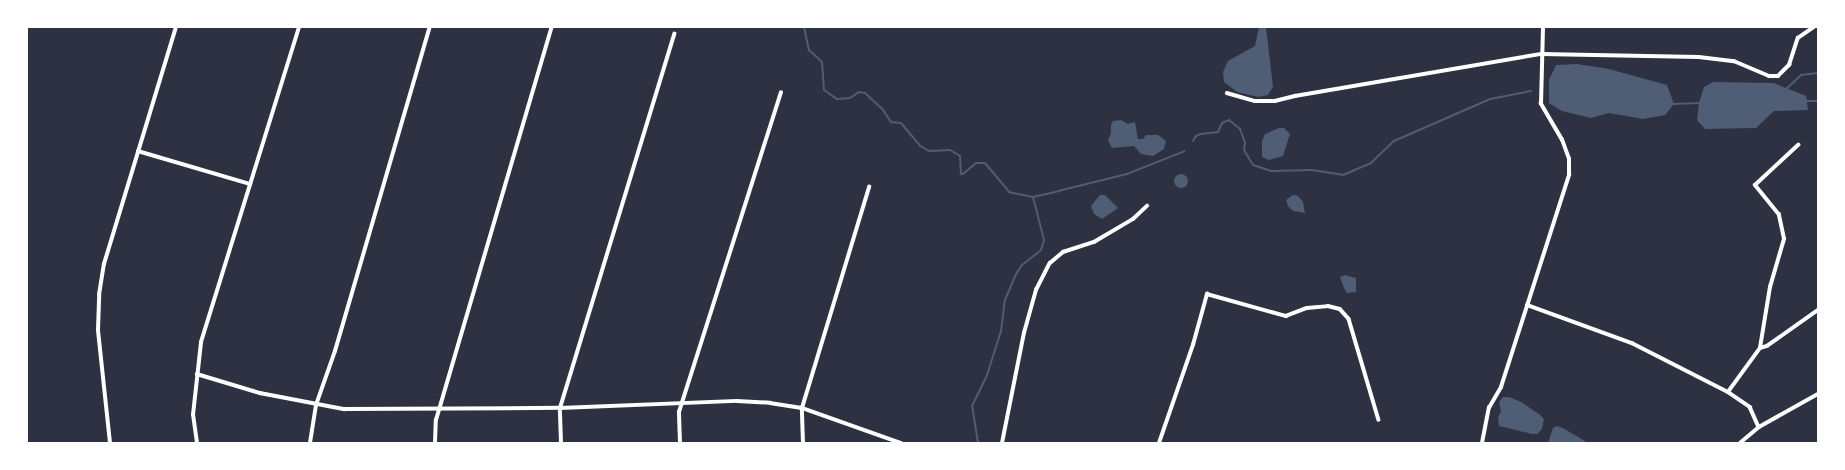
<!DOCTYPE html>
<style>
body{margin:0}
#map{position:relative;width:1845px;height:470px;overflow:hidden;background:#2d3142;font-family:Lato,sans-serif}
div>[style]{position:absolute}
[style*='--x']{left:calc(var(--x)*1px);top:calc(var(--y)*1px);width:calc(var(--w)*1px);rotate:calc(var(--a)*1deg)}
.water>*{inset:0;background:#4f5d75}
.round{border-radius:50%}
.stream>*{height:2px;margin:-1px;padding:0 1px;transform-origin:1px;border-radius:1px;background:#4f5d75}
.minor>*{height:3.5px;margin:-1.75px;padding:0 1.75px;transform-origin:1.75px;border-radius:1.75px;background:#fff}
span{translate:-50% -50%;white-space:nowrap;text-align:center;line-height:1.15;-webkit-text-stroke:4px #fff;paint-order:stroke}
.frame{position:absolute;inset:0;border:28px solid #fff;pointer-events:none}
</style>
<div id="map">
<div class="water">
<div style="clip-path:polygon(1259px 27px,1266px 27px,1273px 87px,1268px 95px,1258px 97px,1237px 92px,1224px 82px,1223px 72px,1228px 61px,1255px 46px)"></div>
<div style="clip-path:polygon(1577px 64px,1609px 69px,1667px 85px,1674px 104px,1665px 115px,1643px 119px,1609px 113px,1591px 118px,1562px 111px,1549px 103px,1549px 80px,1556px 65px)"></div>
<div style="clip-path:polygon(1713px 82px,1774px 83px,1806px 96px,1808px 110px,1774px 111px,1756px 128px,1705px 129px,1697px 120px,1699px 103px,1704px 87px)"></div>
<div style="clip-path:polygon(1121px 120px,1128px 124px,1135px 122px,1138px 139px,1143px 139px,1146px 135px,1158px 135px,1166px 141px,1164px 149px,1153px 156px,1141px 154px,1134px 146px,1112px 148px,1108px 140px,1111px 133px,1111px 125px,1113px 121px)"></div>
<div style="clip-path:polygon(1279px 128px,1284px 128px,1290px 134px,1283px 156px,1269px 160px,1262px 157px,1262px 141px,1265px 134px)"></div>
<div class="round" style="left:1174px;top:174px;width:14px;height:14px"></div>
<div style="clip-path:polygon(1100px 195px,1105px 195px,1118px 208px,1102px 219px,1094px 214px,1091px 206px)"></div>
<div style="clip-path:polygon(1293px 195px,1298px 196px,1303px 202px,1305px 213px,1293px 211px,1288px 206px,1286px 200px)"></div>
<div style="clip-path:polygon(1345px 275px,1356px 278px,1356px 292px,1347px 293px,1344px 288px,1340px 277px)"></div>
<div style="clip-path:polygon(1503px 397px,1509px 397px,1521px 402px,1539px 414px,1544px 419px,1542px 429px,1537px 434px,1532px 434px,1499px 426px,1498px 417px,1501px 412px,1499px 402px)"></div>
<div style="clip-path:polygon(1557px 426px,1563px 428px,1588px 443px,1548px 443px,1553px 428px)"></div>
</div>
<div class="stream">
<div style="--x:804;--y:27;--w:24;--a:78"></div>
<div style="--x:809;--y:50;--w:18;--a:43"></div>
<div style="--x:822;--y:62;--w:28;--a:86"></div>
<div style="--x:824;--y:90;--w:16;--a:35"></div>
<div style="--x:837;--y:99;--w:13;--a:-4"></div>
<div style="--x:850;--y:98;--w:11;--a:-34"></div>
<div style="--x:859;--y:92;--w:6;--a:9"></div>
<div style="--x:865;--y:93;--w:25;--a:43"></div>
<div style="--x:883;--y:110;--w:14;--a:56"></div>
<div style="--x:891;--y:122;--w:10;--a:6"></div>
<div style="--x:901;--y:123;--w:30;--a:50"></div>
<div style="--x:920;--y:146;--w:10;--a:29"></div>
<div style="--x:929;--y:151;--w:21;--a:-3"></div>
<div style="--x:950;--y:150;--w:12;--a:31"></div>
<div style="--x:960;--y:156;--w:18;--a:87"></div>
<div style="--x:961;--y:174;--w:2;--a:0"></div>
<div style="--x:963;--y:174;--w:17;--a:-40"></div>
<div style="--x:976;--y:163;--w:9;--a:0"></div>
<div style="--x:985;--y:163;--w:38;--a:50"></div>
<div style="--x:1009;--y:192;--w:25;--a:12"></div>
<div style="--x:1033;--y:197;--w:26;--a:-13"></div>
<div style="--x:1058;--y:191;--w:71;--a:-13.8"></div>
<div style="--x:1127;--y:174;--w:62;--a:-21.6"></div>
<div style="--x:1785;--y:90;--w:22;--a:-43"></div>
<div style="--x:1801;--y:75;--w:17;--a:-7"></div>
<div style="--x:1805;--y:101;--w:13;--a:0"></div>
<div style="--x:1671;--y:104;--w:30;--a:-2"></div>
<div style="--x:1193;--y:141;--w:6;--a:-59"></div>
<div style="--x:1196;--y:136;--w:5;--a:-22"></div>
<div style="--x:1201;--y:134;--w:17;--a:-7"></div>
<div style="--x:1218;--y:132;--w:10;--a:-66"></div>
<div style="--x:1222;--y:123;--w:8;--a:-23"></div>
<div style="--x:1229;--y:120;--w:14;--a:39"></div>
<div style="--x:1240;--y:129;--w:15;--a:70"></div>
<div style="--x:1245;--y:143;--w:7;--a:98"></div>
<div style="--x:1244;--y:150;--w:17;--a:59"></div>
<div style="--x:1253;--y:165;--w:20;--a:18"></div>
<div style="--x:1272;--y:171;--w:40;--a:-1.4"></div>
<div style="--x:1312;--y:170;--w:31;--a:9"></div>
<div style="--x:1343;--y:175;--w:30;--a:-23"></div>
<div style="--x:1371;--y:163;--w:32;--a:-44"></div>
<div style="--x:1394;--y:141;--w:105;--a:-23.6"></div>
<div style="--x:1490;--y:99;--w:42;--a:-11"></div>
<div style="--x:978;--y:443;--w:37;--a:-99"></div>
<div style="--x:972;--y:406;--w:34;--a:-64"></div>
<div style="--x:987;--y:375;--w:46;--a:-72.3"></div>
<div style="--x:1001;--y:331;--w:31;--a:-83"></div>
<div style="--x:1005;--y:300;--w:26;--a:-67"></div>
<div style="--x:1015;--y:276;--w:13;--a:-58"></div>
<div style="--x:1022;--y:265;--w:24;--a:-38"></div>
<div style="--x:1041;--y:250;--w:10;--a:-73"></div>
<div style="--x:1044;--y:240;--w:44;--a:-104.3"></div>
</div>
<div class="minor">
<div style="--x:1227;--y:93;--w:29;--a:16"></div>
<div style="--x:1255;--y:101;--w:20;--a:0"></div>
<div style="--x:1275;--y:101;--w:21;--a:-14"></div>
<div style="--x:1295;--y:96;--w:251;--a:-9.7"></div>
<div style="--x:1542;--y:54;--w:157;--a:1.1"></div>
<div style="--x:1699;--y:57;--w:35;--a:7"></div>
<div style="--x:1734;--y:61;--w:38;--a:23"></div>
<div style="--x:1769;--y:76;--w:9;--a:0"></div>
<div style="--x:1778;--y:76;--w:16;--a:-45"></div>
<div style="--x:1789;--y:65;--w:28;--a:-72"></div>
<div style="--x:1798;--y:38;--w:19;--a:-35"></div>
<div style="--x:138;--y:151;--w:117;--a:16.4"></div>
<div style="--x:1527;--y:305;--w:112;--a:19.9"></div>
<div style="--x:1632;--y:343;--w:108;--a:27"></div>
<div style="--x:1728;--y:392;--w:27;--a:34"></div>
<div style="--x:1750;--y:407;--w:22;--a:66"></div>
<div style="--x:1760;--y:348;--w:7;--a:-16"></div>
<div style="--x:1767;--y:346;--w:62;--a:-35.2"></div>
<div style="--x:197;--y:374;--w:66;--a:16.8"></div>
<div style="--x:260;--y:393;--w:86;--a:10.8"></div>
<div style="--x:344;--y:409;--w:216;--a:-0.3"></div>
<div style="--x:560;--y:408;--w:177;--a:-2.3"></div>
<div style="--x:737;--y:401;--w:33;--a:3"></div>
<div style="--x:770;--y:403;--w:32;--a:9"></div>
<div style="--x:802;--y:408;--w:105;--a:19.5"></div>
<div style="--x:1728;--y:392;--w:54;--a:-54"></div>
<div style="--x:1760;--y:348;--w:62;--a:-80.7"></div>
<div style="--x:1770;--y:287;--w:50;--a:-73.7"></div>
<div style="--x:1784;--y:239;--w:25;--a:-102"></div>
<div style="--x:1779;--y:215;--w:38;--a:-129"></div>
<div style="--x:1755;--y:185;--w:59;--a:-42.9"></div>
<div style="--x:110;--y:443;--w:114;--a:-96.1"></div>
<div style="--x:98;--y:330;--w:35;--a:-88"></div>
<div style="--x:99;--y:295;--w:31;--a:-81"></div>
<div style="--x:104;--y:264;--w:248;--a:-73.1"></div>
<div style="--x:197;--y:443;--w:28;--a:-98"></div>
<div style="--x:193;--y:415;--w:73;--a:-83.7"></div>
<div style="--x:201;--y:342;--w:330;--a:-72.7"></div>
<div style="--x:310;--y:443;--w:38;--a:-81"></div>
<div style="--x:316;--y:405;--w:57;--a:-70.6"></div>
<div style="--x:335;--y:351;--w:338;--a:-73.7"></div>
<div style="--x:435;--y:443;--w:23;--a:-88"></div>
<div style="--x:436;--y:420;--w:410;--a:-73.6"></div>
<div style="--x:561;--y:443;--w:35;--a:-92"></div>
<div style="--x:560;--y:408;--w:391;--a:-73"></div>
<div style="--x:680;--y:443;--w:31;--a:-92"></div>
<div style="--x:679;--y:412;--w:335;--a:-72.3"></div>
<div style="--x:803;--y:443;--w:35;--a:-92"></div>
<div style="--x:802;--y:408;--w:231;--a:-73.1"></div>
<div style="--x:1002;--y:443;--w:112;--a:-78.7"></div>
<div style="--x:1024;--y:333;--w:45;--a:-74.4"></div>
<div style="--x:1036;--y:290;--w:30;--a:-63"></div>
<div style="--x:1050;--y:263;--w:17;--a:-40"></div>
<div style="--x:1063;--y:252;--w:33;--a:-18"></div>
<div style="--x:1094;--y:242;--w:45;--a:-30.5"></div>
<div style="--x:1133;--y:219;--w:19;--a:-43"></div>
<div style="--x:1159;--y:443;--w:104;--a:-70.9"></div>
<div style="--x:1193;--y:345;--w:53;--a:-74.6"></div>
<div style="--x:1207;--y:294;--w:82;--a:15.6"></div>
<div style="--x:1286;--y:316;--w:22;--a:-21"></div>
<div style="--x:1307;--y:308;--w:21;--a:-5"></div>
<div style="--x:1328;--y:306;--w:12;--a:14"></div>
<div style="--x:1340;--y:309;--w:13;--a:48"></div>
<div style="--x:1349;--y:319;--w:105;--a:73.5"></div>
<div style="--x:1482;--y:443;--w:36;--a:-79"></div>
<div style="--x:1489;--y:408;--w:24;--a:-60"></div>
<div style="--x:1501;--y:387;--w:223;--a:-72.2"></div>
<div style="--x:1569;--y:175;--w:16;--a:-90"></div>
<div style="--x:1569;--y:159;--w:20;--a:-110"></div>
<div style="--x:1562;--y:140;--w:42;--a:-120.3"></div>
<div style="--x:1541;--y:104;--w:77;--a:-88.5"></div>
<div style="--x:1740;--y:443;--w:25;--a:-40"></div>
<div style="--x:1759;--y:427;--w:68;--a:-29.2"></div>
</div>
<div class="frame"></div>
</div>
